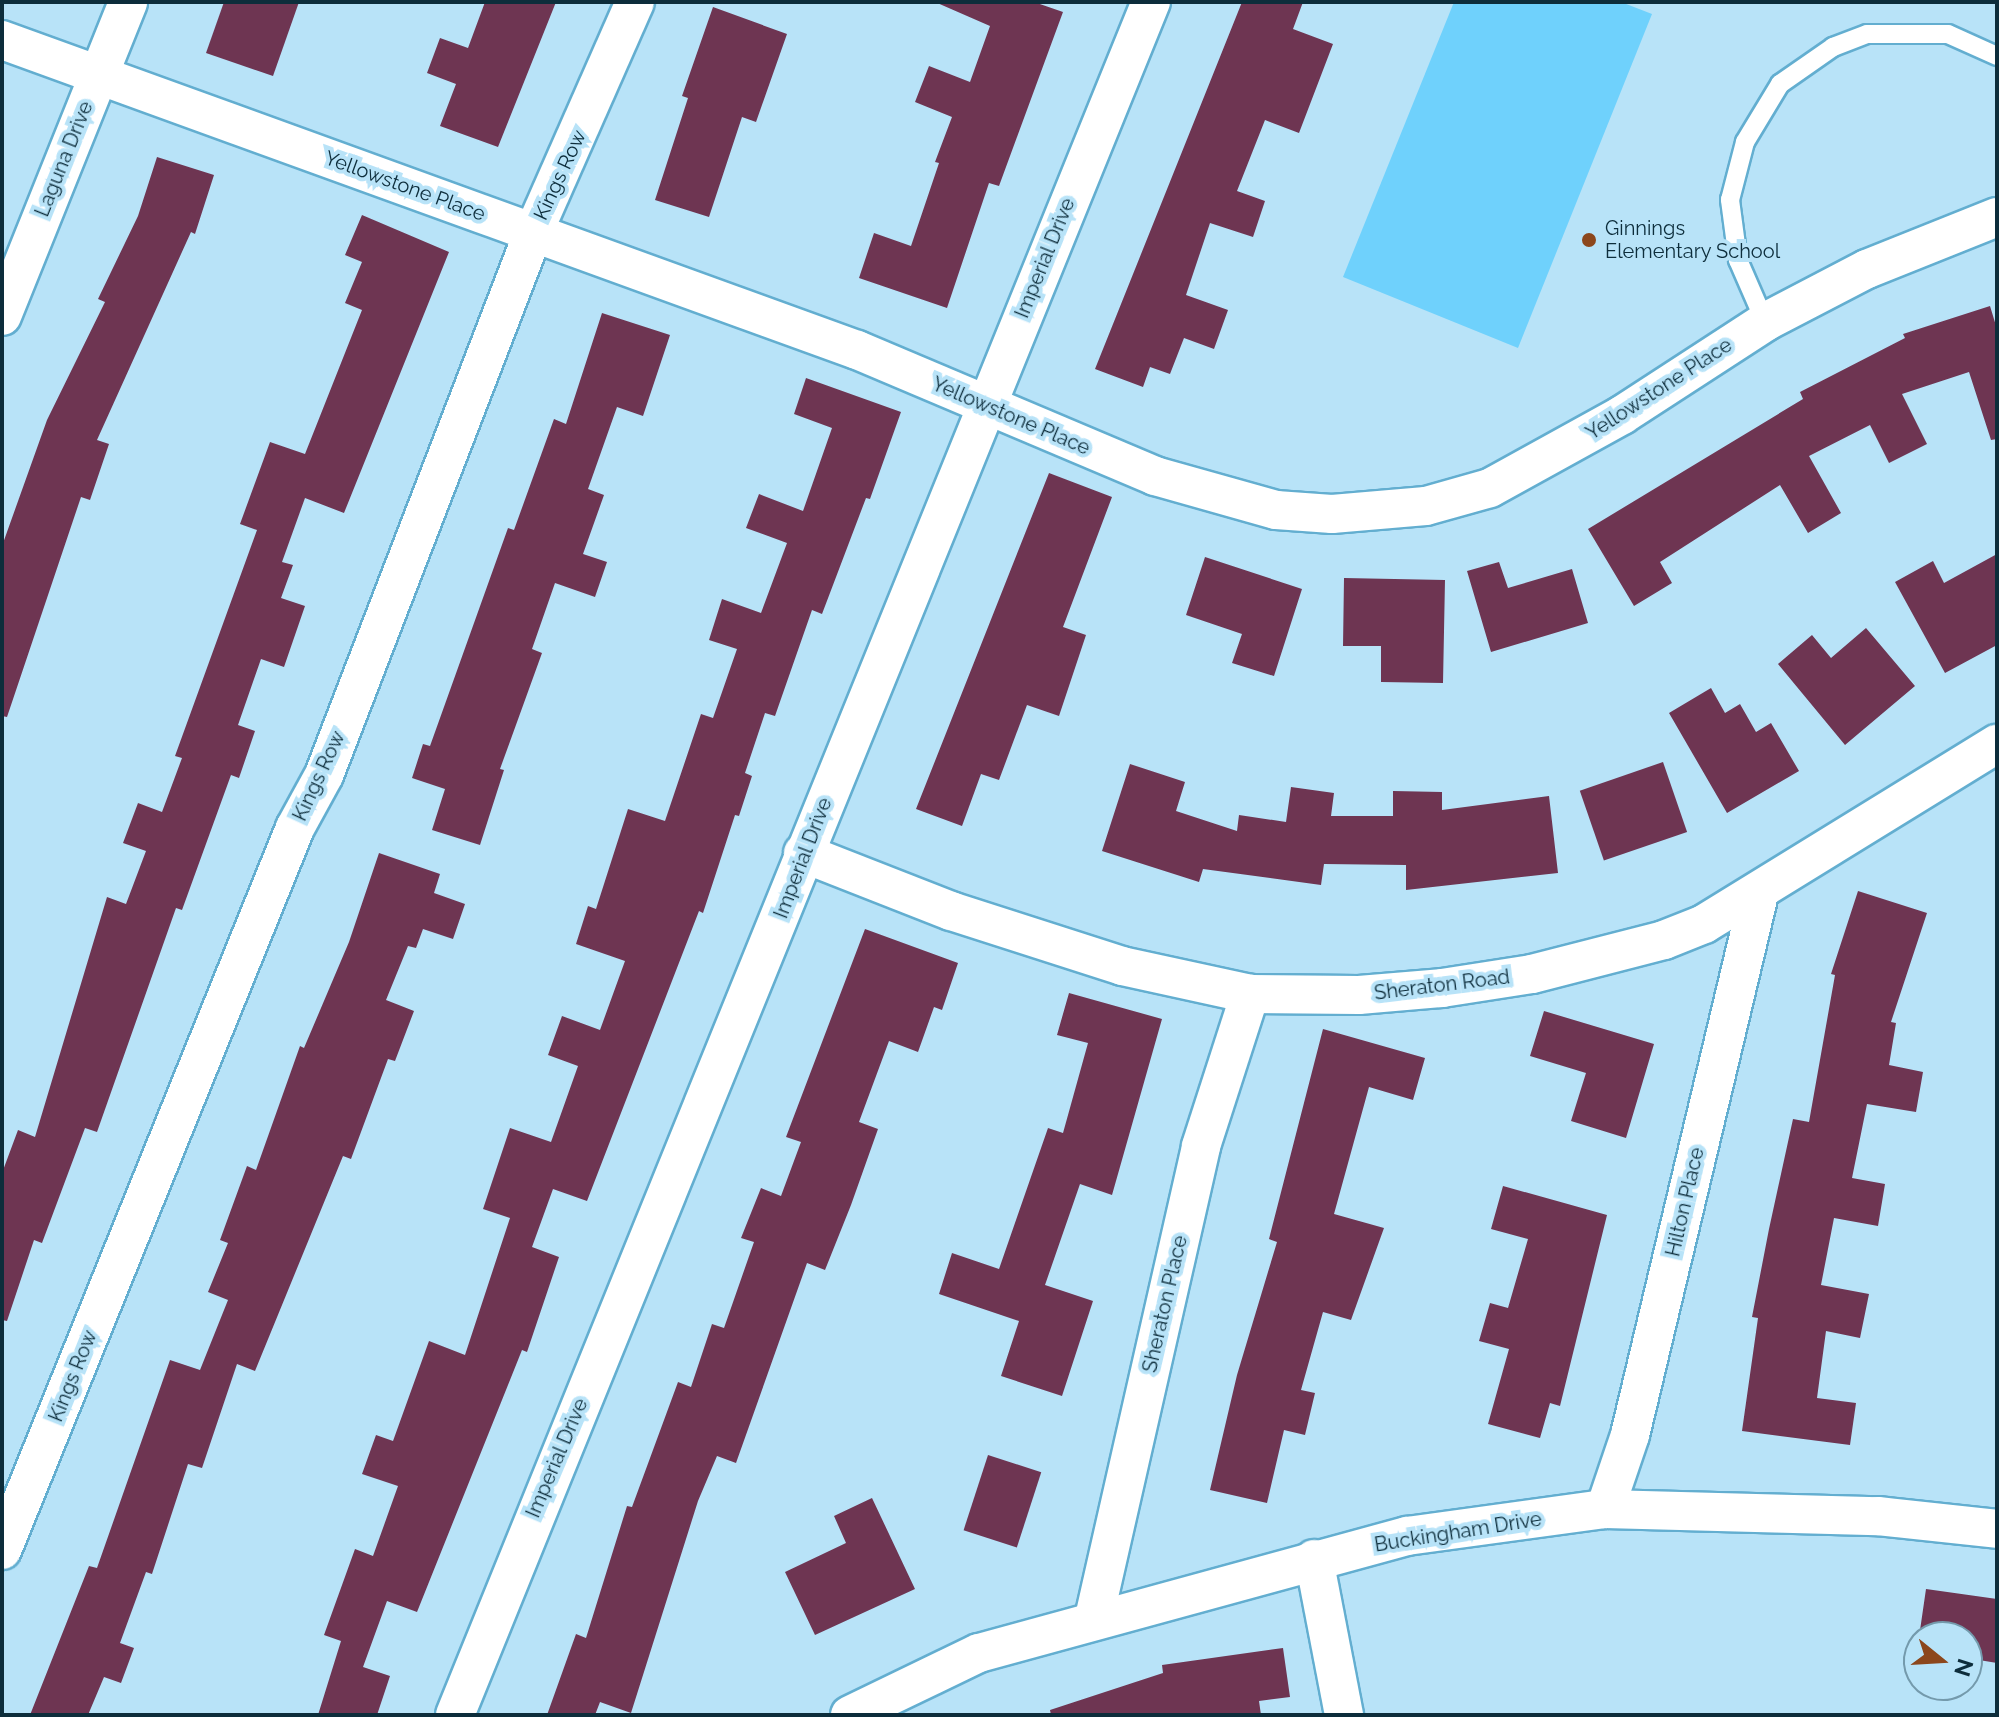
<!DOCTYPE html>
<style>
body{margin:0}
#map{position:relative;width:1999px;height:1717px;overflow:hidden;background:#b8e3f8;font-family:Raleway,sans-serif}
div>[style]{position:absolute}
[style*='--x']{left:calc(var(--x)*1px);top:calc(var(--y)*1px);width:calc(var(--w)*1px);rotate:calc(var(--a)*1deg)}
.green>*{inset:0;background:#6fd1fc}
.building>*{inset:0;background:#6e3552;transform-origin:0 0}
.roads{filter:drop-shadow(2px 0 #63aed0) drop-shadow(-2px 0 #63aed0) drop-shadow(0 2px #63aed0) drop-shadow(0 -2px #63aed0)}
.lane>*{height:18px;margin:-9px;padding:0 9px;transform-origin:9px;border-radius:9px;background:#fff}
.street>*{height:38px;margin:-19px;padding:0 19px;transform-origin:19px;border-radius:19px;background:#fff}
.dots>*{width:22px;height:22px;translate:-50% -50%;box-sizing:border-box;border:4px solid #b8e3f8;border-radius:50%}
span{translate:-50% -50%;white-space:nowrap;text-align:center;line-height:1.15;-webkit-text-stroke:8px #b8e3f8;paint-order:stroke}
.street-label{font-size:20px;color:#0d2d3b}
.poi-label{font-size:20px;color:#0d2d3b}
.left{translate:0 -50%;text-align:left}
.frame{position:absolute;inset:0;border:4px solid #0d2d3b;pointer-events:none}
.north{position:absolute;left:1903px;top:1621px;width:80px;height:80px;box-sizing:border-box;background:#b8e3f8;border:2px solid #749aac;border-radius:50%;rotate:108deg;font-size:22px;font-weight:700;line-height:32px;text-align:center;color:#0d2d3b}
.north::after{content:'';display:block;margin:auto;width:28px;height:36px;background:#8c471c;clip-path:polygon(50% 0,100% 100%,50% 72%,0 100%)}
</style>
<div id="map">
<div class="green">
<div style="clip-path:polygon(1454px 2px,1621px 2px,1652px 14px,1518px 348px,1343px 277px)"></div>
</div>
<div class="building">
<div style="clip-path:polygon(224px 2px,299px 2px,273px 76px,206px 53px)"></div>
<div style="clip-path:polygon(485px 2px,556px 2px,498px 147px,440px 126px,456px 84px,427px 73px,440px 38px,468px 48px)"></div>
<div style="clip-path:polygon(935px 2px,1034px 2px,1063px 12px,999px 186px,989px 183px,947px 308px,859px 278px,874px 233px,911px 246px,939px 163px,935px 162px,952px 117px,915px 102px,929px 66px,970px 82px,990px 26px)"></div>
<div style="clip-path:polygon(1242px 2px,1303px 2px,1293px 29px,1333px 44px,1299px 133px,1265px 120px,1237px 191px,1265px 201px,1253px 237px,1210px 223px,1186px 295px,1228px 310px,1214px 349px,1184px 338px,1170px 374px,1150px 367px,1143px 387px,1095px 369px)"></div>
<div style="clip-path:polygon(713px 7px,787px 34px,756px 122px,742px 117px,709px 217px,655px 200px,688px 98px,682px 96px)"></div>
<div style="clip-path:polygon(157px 157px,214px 175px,195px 234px,191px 232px,97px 440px,109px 444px,90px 500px,81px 497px,7px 717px,2px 716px,2px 546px,47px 420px,105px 302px,98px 299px,138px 216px)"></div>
<div style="clip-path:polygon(362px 215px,449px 252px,344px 513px,305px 498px,282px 562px,293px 565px,281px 598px,305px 606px,284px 667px,261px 659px,238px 725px,255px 731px,239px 778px,231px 775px,182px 910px,176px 908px,97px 1132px,85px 1128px,42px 1243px,34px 1240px,7px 1321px,2px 1320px,2px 1173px,18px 1130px,35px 1137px,107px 897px,126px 904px,146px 851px,123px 843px,138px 803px,162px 812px,182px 758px,175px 756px,257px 530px,240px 524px,270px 442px,305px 454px,362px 310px,345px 303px,362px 262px,345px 255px)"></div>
<div style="clip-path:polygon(1990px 306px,1997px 329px,1997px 439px,1991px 440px,1969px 372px,1902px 394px,1927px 444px,1889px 463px,1870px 425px,1809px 456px,1841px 513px,1808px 533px,1780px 485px,1660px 562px,1672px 583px,1634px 606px,1588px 529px,1803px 399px,1800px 392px,1905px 338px,1903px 334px)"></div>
<div style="clip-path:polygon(602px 313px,670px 335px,643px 416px,617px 407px,588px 489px,604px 495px,583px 554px,607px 562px,595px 597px,555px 583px,532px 649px,542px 653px,500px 769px,504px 770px,480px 845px,432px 830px,445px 789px,412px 778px,423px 744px,430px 746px,508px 528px,514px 530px,554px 419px,566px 424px)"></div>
<div style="clip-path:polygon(806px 378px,901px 412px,870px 499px,866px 498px,822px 614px,812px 610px,775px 716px,765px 713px,745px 773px,752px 776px,739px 816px,735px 815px,703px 913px,699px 911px,587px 1201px,553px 1189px,532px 1247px,559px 1257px,527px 1352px,522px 1350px,417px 1612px,387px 1601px,363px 1667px,390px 1676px,377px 1715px,318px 1715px,341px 1641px,324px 1635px,355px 1549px,373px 1556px,398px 1486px,362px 1474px,376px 1435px,393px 1441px,429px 1341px,465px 1355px,510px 1218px,483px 1209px,510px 1128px,551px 1142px,578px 1066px,548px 1055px,562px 1016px,600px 1030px,625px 961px,576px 944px,588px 906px,596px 909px,628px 809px,665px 821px,701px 714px,713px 718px,737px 649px,709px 640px,722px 599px,761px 613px,787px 543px,746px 528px,759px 494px,803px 511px,832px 428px,794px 414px)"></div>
<div style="clip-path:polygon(1049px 473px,1112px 497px,1063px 627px,1086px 635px,1059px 716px,1027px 705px,999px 780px,981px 774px,962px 826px,916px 809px)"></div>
<div style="clip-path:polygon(1997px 554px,1997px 645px,1945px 673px,1895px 582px,1933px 561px,1944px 583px)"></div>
<div style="clip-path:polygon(1205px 557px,1302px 589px,1274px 676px,1232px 663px,1242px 634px,1186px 615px)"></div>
<div style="clip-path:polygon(1499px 562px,1508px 588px,1572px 569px,1588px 623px,1491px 652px,1467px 571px)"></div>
<div style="clip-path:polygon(1344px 578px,1445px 580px,1443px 683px,1381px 682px,1381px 646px,1343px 646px)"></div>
<div style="clip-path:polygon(1866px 628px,1915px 686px,1845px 745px,1778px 664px,1812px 635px,1831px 658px)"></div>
<div style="clip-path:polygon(1711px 688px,1725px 713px,1740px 704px,1756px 732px,1771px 723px,1799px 771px,1727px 813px,1669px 713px)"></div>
<div style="left:1663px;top:762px;width:74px;height:88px;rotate:71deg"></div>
<div style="clip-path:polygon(1130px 764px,1185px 782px,1176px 811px,1237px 831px,1239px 815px,1286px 822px,1291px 787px,1334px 793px,1331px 816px,1393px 816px,1393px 791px,1442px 792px,1442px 810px,1549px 796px,1558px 873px,1406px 890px,1406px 865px,1324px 864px,1321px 885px,1203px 869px,1199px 882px,1102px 851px)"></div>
<div style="clip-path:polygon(379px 853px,440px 874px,434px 893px,465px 904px,453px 939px,423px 929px,416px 948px,408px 946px,386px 1000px,414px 1011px,395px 1061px,388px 1059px,351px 1159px,343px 1156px,255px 1371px,237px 1364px,202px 1468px,188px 1464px,152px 1574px,146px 1572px,120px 1643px,134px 1648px,121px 1683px,104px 1677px,88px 1715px,30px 1715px,89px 1566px,97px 1568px,170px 1360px,200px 1370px,228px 1300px,208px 1292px,228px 1243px,220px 1240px,247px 1166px,256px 1170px,300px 1046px,304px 1048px,349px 942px)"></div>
<div style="clip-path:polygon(1858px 891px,1927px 913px,1891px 1022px,1896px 1023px,1889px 1065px,1923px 1072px,1916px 1112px,1867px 1104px,1852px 1178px,1885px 1184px,1878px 1226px,1834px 1218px,1821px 1285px,1869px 1294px,1860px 1338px,1826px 1331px,1817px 1398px,1856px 1403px,1850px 1445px,1742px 1431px,1758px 1318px,1752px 1317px,1769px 1229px,1793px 1119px,1809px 1122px,1835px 975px,1831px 974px)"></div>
<div style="clip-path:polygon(865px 929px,958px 963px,942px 1010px,934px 1007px,918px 1052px,889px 1041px,859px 1122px,878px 1129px,851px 1205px,825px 1270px,807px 1263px,736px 1463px,717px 1456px,698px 1501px,631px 1713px,600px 1702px,595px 1715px,547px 1715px,576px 1634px,586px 1638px,627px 1506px,632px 1507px,678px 1382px,691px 1387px,712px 1324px,724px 1328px,754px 1242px,741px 1238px,761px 1188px,781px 1196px,801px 1142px,786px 1137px)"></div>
<div style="clip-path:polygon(1069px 993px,1162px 1019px,1112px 1195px,1080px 1184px,1045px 1285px,1093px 1301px,1062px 1396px,1001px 1376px,1019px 1321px,939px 1294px,952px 1253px,999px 1269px,1048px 1128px,1063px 1133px,1088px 1043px,1057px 1035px)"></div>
<div style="clip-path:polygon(1544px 1011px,1654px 1044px,1626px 1138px,1571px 1121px,1586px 1073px,1530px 1056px)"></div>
<div style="clip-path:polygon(1323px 1029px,1425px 1058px,1413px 1100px,1369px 1087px,1334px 1214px,1384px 1228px,1351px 1320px,1323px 1312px,1301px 1390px,1315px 1393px,1305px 1435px,1284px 1430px,1267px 1503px,1210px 1490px,1237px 1375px,1277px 1242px,1269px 1239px)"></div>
<div style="clip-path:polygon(1503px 1186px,1607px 1215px,1560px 1406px,1550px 1403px,1540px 1438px,1488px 1424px,1509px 1349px,1479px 1341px,1490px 1303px,1508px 1308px,1528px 1239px,1491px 1229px)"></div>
<div style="left:988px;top:1455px;width:56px;height:79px;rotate:18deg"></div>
<div style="clip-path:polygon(872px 1498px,915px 1589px,815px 1635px,785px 1572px,846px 1543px,834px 1516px)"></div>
<div style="clip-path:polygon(1926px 1589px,1997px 1599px,1997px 1663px,1967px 1658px,1967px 1637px,1919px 1637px,1917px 1651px)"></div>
<div style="clip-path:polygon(1283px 1648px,1290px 1697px,1259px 1701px,1261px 1715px,1051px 1715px,1050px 1710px,1163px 1673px,1162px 1665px)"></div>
</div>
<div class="roads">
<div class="lane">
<div style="--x:1765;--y:322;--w:68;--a:-113.5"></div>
<div style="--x:1738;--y:260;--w:61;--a:-97.6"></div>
<div style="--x:1730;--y:200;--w:60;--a:-75.5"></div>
<div style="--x:1745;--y:142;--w:68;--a:-58.9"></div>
<div style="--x:1780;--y:84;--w:65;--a:-34.9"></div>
<div style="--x:1833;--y:47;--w:36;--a:-21"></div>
<div style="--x:1867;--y:34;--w:81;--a:0"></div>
<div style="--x:1948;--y:34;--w:54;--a:24.2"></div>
</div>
<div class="street">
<div style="--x:2;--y:40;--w:909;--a:19.93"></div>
<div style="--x:857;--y:350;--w:324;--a:22.9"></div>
<div style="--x:1155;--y:476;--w:126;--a:15.7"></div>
<div style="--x:1276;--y:510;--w:56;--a:4.1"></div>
<div style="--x:1332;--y:514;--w:94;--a:-4.9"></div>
<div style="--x:1426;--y:506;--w:66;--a:-15.7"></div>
<div style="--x:1490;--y:488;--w:151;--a:-28.9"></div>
<div style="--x:1622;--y:415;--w:171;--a:-33"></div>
<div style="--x:1765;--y:322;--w:115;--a:-27.5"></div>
<div style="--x:1867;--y:269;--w:140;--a:-21.8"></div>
<div style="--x:2;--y:316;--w:338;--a:-68.1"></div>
<div style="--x:803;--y:853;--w:159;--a:21.4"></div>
<div style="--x:951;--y:911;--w:180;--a:17.8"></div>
<div style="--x:1122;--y:966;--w:131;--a:12.3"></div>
<div style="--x:1250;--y:994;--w:109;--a:0.5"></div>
<div style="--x:1359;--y:995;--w:83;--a:-4.8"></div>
<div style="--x:1442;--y:988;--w:91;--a:-8.8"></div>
<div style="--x:1532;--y:974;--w:136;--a:-14.4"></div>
<div style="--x:1664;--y:940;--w:43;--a:-21.8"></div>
<div style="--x:1704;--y:924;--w:344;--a:-31.6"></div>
<div style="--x:1605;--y:1509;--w:78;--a:-71.3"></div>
<div style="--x:1630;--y:1435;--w:556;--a:-76.59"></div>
<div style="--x:2;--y:1550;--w:779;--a:-67.91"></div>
<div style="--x:295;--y:828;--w:60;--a:-61.3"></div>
<div style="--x:324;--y:775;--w:583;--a:-68.89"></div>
<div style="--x:534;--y:231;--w:250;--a:-66.2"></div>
<div style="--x:1314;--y:1559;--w:159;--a:79.1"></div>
<div style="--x:1094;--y:1618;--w:484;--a:-77.2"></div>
<div style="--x:1201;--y:1146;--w:160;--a:-72.1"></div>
<div style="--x:455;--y:1715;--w:1849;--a:-67.89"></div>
<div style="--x:850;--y:1715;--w:143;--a:-25.7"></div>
<div style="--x:979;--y:1653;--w:444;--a:-15.3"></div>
<div style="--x:1407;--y:1536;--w:200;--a:-7.8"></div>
<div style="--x:1605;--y:1509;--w:273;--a:1.5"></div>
<div style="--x:1878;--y:1516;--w:120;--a:6.2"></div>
</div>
</div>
<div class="dots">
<div style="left:1589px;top:240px;background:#8c471c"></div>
</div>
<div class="street-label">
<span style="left:64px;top:159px;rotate:-68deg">Laguna Drive</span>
<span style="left:560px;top:175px;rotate:-65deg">Kings Row</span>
<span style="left:405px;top:186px;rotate:20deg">Yellowstone Place</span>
<span style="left:1045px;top:258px;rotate:-68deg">Imperial Drive</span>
<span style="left:1659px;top:389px;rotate:-33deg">Yellowstone Place</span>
<span style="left:1011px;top:416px;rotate:23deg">Yellowstone Place</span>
<span style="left:319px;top:776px;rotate:-65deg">Kings Row</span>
<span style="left:803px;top:858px;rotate:-69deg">Imperial Drive</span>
<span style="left:1442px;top:985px;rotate:-7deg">Sheraton Road</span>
<span style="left:1685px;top:1202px;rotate:-77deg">Hilton Place</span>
<span style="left:1165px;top:1304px;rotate:-77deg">Sheraton Place</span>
<span style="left:73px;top:1376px;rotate:-68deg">Kings Row</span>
<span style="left:557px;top:1458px;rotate:-67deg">Imperial Drive</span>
<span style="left:1458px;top:1532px;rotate:-9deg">Buckingham Drive</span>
</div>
<div class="poi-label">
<span class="left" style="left:1605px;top:240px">Ginnings<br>Elementary School</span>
</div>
<div class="frame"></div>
<div class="north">N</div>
</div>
